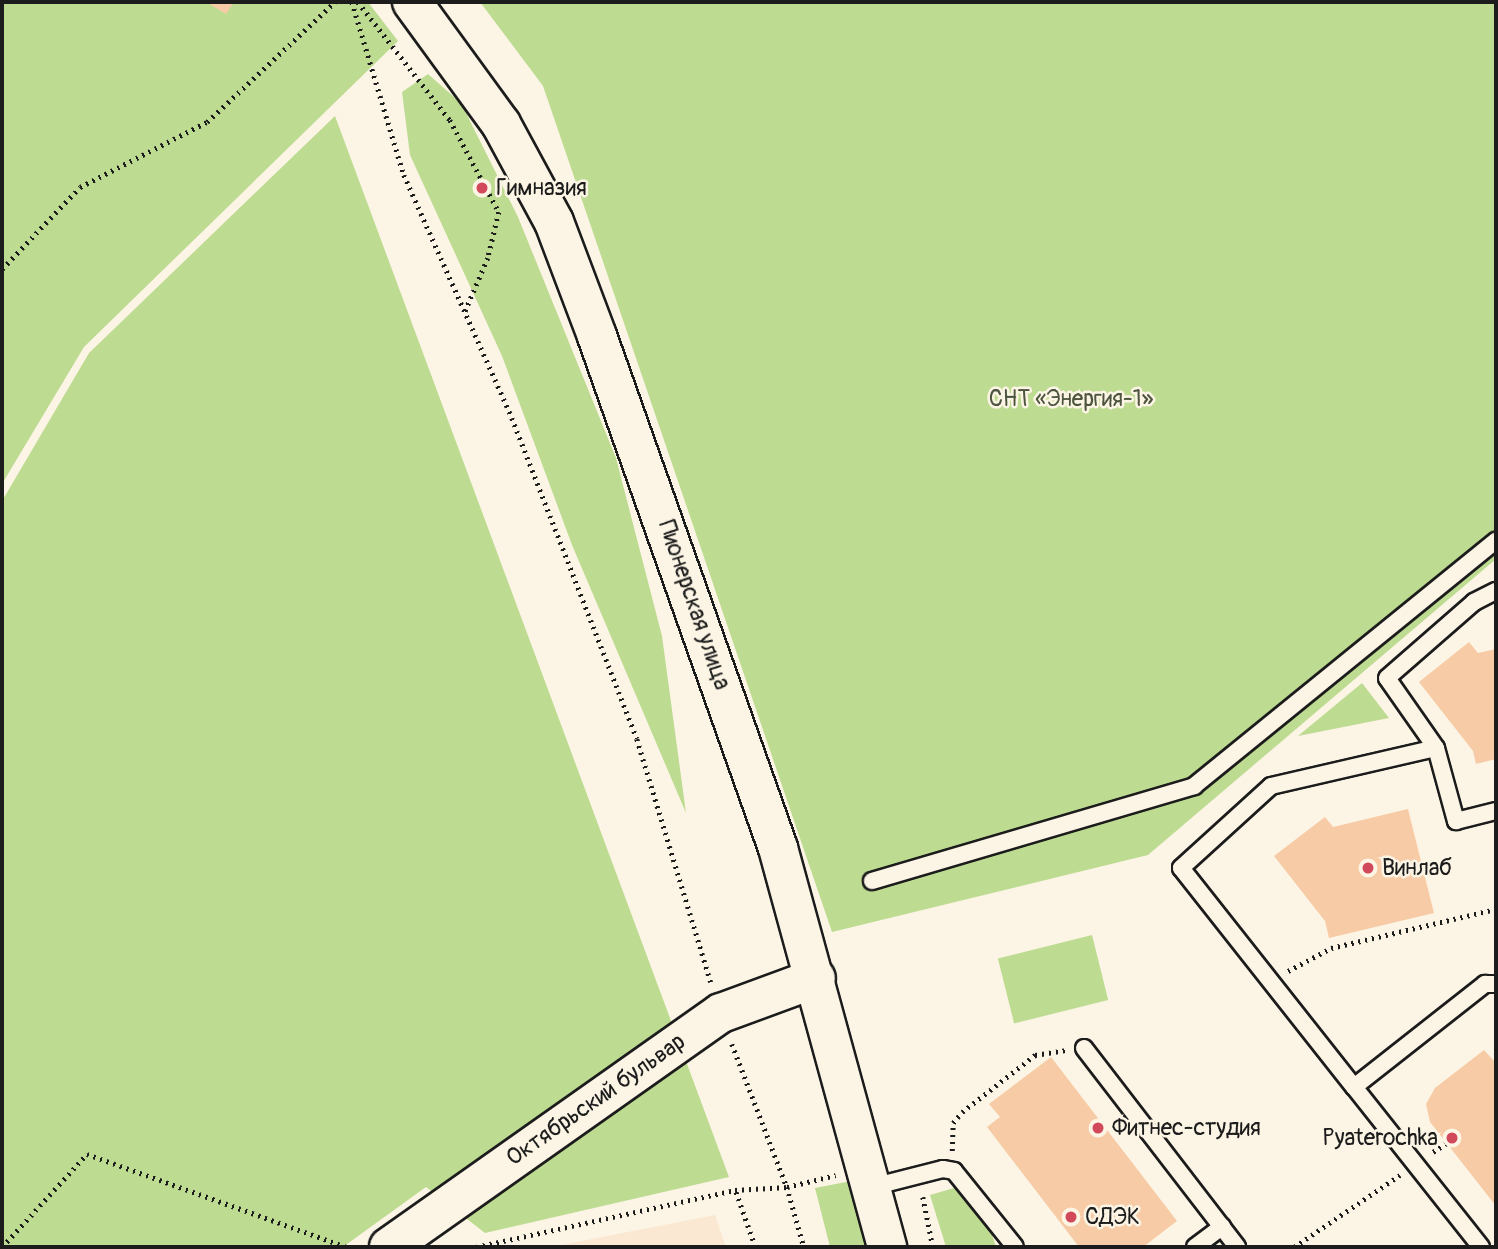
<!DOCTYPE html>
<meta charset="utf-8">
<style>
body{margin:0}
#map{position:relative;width:1498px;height:1249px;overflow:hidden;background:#fcf5e5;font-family:Pangolin,sans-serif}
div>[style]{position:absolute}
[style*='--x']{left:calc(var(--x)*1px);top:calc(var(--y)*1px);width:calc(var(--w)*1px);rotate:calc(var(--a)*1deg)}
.built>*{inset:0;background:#fae8d2}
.green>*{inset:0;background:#bedb92;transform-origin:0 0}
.building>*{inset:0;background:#f6cba5}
.path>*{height:4.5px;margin-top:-2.25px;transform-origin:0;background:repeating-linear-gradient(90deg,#1c1c1c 0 2px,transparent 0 7px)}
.roads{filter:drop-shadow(2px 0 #1c1c1c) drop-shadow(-2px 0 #1c1c1c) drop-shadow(0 2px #1c1c1c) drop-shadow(0 -2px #1c1c1c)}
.lane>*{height:16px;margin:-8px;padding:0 8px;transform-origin:8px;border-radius:8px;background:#fcf5e5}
.secondary>*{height:38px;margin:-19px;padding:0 19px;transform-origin:19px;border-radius:19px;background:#fcf5e5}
.dots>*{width:19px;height:19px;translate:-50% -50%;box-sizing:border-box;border:4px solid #fcf5e5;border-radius:50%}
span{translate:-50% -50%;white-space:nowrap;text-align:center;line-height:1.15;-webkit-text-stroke:5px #fcf5e5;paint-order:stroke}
.poi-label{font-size:23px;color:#1c1c1c}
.left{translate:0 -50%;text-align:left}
.right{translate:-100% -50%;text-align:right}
.park-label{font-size:23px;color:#4d553f}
.street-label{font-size:23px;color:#1c1c1c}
.frame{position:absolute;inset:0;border:4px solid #1c1c1c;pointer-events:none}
</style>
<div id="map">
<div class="built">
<div style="clip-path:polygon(715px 1215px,726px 1247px,551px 1247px)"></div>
</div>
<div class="green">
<div style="clip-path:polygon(2px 2px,368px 2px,398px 41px,84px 347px,2px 484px)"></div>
<div style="clip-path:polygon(480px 2px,1496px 2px,1496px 559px,1148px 855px,832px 932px,543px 86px)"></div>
<div style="clip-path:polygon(428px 74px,461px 103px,518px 217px,616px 458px,662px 636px,686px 813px,572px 545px,502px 356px,410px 155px,402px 92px)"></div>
<div style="clip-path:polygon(335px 116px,729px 1177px,485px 1233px,426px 1187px,343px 1247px,2px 1247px,2px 501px,89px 353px)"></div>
<div style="clip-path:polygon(1362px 683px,1389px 718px,1298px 736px)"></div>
<div style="left:1092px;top:935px;width:67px;height:97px;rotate:76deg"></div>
<div style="clip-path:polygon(851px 1181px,868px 1247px,830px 1247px,815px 1188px)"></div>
<div style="clip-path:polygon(954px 1188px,990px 1228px,996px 1247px,946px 1247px,930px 1195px)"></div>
</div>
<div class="building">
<div style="clip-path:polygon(206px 2px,234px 2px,226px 14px)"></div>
<div style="clip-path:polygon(1469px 642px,1478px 653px,1496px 649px,1496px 759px,1476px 764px,1473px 751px,1419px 682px)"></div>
<div style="clip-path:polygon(1408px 809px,1434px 913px,1329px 938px,1325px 921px,1274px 856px,1325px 817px,1333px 827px)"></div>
<div style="clip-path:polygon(1484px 1050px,1496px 1063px,1496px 1206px,1430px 1122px,1426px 1104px,1435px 1088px)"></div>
<div style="clip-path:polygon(1051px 1057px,1177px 1221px,1143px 1247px,1079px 1247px,987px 1127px,1000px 1117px,989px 1104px)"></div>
</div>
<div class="path">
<div style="--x:352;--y:2;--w:181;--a:73.3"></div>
<div style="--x:404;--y:175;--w:266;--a:66"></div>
<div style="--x:512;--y:418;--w:344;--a:68.7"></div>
<div style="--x:637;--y:739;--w:254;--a:73.1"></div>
<div style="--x:358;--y:2;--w:150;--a:52.1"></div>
<div style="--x:450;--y:120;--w:104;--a:62"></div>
<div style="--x:499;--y:212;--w:47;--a:103.4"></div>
<div style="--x:488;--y:258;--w:59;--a:113.1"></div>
<div style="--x:2;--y:269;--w:113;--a:-46.4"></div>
<div style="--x:80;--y:187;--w:143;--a:-27.1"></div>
<div style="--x:207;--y:122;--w:175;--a:-43.2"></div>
<div style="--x:1288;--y:971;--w:49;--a:-28.1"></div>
<div style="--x:1331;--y:948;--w:170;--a:-13.3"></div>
<div style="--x:732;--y:1044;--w:153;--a:69"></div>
<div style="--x:787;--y:1187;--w:62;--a:74.2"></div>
<div style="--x:952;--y:1151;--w:28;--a:-88"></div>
<div style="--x:953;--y:1123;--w:14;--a:-51"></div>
<div style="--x:962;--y:1112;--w:93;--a:-38"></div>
<div style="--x:1035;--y:1055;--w:31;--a:-9"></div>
<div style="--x:1433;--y:1152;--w:17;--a:-33"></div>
<div style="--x:923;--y:1197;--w:51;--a:78.7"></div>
<div style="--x:2;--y:1247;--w:126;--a:-47.6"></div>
<div style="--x:87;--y:1154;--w:276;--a:19.7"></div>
<div style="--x:476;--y:1247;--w:265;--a:-12.4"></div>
<div style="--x:755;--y:1247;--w:60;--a:-109.3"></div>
<div style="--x:735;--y:1190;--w:52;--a:-3.3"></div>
<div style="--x:787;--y:1187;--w:50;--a:-13.8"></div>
<div style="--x:1294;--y:1247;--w:128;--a:-34.2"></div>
</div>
<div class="roads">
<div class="lane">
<div style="--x:1436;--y:748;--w:85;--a:-125"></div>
<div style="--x:1387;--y:678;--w:116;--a:-41.1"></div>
<div style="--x:1474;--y:602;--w:25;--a:-27"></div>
<div style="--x:872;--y:881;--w:336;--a:-16.4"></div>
<div style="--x:1194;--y:786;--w:389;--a:-39.1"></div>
<div style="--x:1084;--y:1048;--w:251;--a:52.4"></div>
<div style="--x:1354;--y:1087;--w:279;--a:-128.3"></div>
<div style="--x:1181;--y:868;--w:122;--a:-42.3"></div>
<div style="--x:1271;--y:786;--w:169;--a:-13"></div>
<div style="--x:1436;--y:748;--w:76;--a:74.7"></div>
<div style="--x:1456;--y:821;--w:41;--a:-14"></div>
<div style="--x:872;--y:1187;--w:73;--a:-14.2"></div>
<div style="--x:943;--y:1169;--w:11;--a:10"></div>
<div style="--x:954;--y:1171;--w:97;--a:51.2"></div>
<div style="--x:1195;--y:1247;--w:34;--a:-37"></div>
<div style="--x:1481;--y:1247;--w:204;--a:-128.4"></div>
<div style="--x:1354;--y:1087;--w:167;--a:-38.2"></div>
<div style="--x:1485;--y:984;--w:11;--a:0"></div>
</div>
<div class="secondary">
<div style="--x:412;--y:2;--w:151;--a:53.9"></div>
<div style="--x:501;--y:124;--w:111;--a:61.6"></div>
<div style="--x:554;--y:222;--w:122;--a:69.3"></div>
<div style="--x:597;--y:336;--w:543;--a:70.53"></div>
<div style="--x:778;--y:848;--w:414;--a:74.7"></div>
<div style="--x:389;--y:1247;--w:406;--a:-35.2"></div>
<div style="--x:721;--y:1013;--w:101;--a:-20.2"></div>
</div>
</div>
<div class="dots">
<div style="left:482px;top:188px;background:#d1495b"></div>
<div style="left:1368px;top:868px;background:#d1495b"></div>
<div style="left:1098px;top:1128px;background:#d1495b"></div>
<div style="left:1452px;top:1138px;background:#d1495b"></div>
<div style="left:1071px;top:1217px;background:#d1495b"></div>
</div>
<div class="poi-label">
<span class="left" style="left:496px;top:188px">Гимназия</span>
<span class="left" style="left:1382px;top:868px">Винлаб</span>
<span class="left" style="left:1112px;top:1128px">Фитнес-студия</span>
<span class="right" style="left:1438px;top:1138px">Pyaterochka</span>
<span class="left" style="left:1085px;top:1217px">СДЭК</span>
</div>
<div class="park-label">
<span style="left:1071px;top:399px">СНТ «Энергия-1»</span>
</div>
<div class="street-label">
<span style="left:694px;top:605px;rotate:71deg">Пионерская улица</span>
<span style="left:596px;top:1100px;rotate:-35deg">Октябрьский бульвар</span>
</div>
<div class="frame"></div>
</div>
